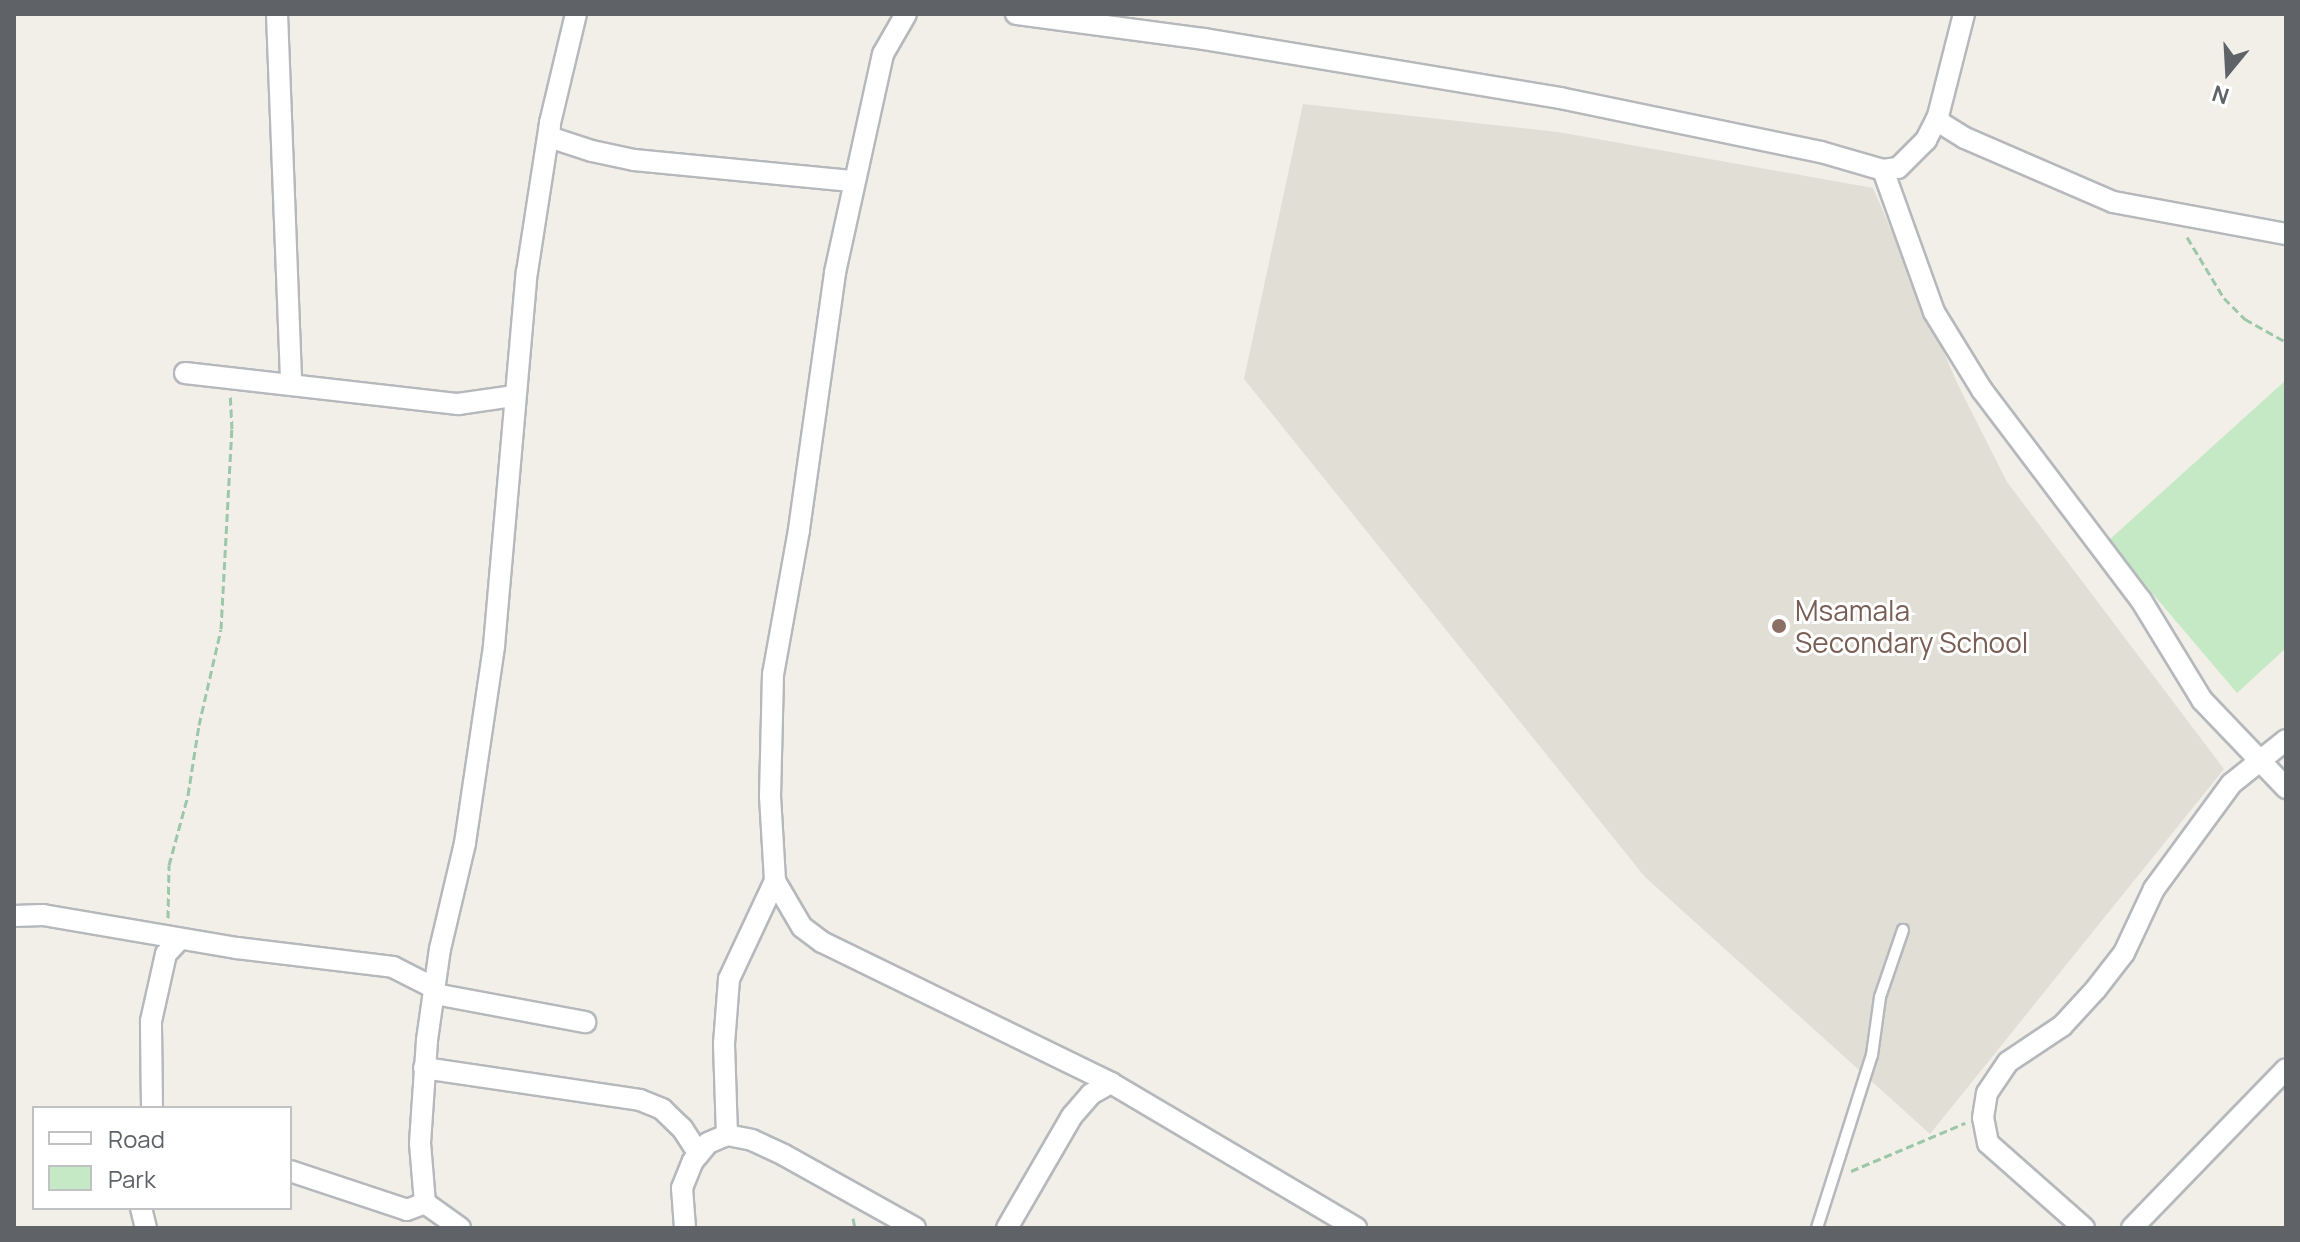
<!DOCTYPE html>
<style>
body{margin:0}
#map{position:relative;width:2300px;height:1242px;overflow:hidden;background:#f1efe8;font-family:Manrope,sans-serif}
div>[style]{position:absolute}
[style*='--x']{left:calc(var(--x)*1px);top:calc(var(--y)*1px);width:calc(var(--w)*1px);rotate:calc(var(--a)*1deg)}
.education>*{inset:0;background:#e1ded6}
.green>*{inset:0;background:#c5e8c5}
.path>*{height:3px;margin-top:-1.5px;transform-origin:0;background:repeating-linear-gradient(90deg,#9cc7a9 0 8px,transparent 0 12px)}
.roads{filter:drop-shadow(2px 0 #b5b8bc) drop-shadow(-2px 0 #b5b8bc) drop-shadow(0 2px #b5b8bc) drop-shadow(0 -2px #b5b8bc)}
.lane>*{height:10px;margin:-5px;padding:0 5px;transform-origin:5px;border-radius:5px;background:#fff}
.street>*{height:20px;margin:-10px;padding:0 10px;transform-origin:10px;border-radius:10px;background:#fff}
.dots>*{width:22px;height:22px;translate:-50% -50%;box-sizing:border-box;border:4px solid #fff;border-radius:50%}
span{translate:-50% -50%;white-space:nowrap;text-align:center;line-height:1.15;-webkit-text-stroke:6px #fff;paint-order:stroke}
.education-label{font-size:28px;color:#785e54}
.left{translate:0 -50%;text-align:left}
.frame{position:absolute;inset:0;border:16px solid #5f6368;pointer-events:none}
.legend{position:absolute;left:32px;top:1106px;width:260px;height:104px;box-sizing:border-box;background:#fff;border:2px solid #bfc1c3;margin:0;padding:10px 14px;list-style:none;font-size:24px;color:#5f6368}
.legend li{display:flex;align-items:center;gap:16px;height:40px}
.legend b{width:40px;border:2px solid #bfc1c3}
.north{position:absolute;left:2188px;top:32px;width:80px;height:80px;-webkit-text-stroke:6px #fff;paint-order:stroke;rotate:198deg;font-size:22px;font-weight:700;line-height:32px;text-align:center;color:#5f6368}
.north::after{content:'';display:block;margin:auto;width:28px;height:36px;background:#5f6368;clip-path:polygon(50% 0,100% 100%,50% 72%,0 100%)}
</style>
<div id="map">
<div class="education">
<div style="clip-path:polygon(1303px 104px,1558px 132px,1873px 188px,1957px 383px,2007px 482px,2224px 769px,1930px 1134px,1645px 877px,1244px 379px)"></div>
</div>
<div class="green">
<div style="clip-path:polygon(2286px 380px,2286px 648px,2237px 693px,2108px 541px)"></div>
</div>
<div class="path">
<div style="--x:2187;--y:237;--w:71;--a:58.8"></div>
<div style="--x:2224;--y:298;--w:30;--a:45"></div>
<div style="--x:2245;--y:319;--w:47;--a:29.3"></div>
<div style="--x:168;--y:918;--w:53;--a:-88.9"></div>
<div style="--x:169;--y:865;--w:73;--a:-74.8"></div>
<div style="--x:188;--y:795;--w:71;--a:-81.1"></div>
<div style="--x:199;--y:725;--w:98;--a:-77.1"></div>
<div style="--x:221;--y:629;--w:200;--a:-86.9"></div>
<div style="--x:232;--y:429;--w:33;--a:-93"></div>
<div style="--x:1851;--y:1171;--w:124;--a:-22.8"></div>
<div style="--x:853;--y:1218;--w:10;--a:79"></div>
</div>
<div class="roads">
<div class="lane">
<div style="--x:1817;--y:1228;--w:182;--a:-72.4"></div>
<div style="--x:1872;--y:1055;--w:59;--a:-82.1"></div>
<div style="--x:1880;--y:997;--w:71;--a:-71.1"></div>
</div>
<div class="street">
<div style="--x:277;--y:14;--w:369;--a:87.8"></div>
<div style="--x:906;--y:14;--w:46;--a:119.9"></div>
<div style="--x:883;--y:54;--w:224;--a:102.4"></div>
<div style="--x:835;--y:273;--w:260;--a:98"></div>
<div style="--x:799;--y:530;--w:146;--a:100.2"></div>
<div style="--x:773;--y:674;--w:122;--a:91.4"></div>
<div style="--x:770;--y:796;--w:85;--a:86.6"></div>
<div style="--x:775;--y:881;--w:53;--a:59.6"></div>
<div style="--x:802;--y:927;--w:25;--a:37"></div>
<div style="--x:822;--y:942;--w:322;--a:26"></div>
<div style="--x:1111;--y:1083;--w:285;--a:30.6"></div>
<div style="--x:1016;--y:14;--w:190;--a:7.6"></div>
<div style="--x:1204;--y:39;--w:361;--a:9.4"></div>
<div style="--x:1560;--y:98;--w:267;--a:11.7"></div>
<div style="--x:1821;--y:152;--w:65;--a:16.2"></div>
<div style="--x:1883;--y:170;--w:151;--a:70.2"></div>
<div style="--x:1934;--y:312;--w:92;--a:58.4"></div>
<div style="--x:1982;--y:390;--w:263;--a:52.9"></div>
<div style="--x:2141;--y:600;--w:117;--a:58.6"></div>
<div style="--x:2202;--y:700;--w:122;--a:46.3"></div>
<div style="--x:1936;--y:120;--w:34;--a:32"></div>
<div style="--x:1965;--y:138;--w:161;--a:23.4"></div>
<div style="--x:2113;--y:202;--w:176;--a:10.5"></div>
<div style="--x:550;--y:123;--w:14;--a:94"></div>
<div style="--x:549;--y:137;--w:45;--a:18"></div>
<div style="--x:592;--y:151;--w:43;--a:12.1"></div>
<div style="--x:634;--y:160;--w:221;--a:5.5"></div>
<div style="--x:1883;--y:170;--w:15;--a:-8"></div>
<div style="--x:1898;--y:168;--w:40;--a:-45"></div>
<div style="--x:1926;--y:140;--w:27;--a:-63"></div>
<div style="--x:1938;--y:116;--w:105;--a:-75.7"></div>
<div style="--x:185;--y:373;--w:275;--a:6.5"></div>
<div style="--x:458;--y:404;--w:57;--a:-8.1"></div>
<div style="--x:14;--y:916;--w:29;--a:-2"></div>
<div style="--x:43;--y:915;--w:197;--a:9.7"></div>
<div style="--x:237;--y:948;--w:157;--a:6.9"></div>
<div style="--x:393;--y:967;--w:46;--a:27.1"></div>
<div style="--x:435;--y:994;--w:153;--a:10.6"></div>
<div style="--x:424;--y:1068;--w:218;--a:8.4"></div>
<div style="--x:640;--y:1100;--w:24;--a:22"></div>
<div style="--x:662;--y:1109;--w:28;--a:44"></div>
<div style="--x:682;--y:1128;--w:31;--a:57"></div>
<div style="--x:152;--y:1108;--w:87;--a:-90.7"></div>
<div style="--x:151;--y:1021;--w:69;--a:-77.4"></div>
<div style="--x:166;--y:954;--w:21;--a:-47"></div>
<div style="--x:727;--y:1135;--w:91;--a:-91.9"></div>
<div style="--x:724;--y:1044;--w:65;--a:-85.6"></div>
<div style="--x:729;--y:979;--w:108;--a:-64.9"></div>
<div style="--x:290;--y:1171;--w:123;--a:18.4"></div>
<div style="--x:407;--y:1210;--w:19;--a:-21"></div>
<div style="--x:425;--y:1203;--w:43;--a:35.5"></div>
<div style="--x:425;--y:1203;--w:60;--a:-94.8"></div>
<div style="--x:420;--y:1143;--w:103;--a:-86.1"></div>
<div style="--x:427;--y:1040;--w:92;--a:-81.9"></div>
<div style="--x:440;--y:949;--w:109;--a:-76.7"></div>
<div style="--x:465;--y:843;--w:199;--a:-81.6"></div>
<div style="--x:494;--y:646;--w:375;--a:-85"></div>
<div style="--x:527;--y:272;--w:151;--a:-81.2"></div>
<div style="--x:550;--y:123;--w:112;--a:-76.6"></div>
<div style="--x:141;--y:1208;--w:21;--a:76"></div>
<div style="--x:685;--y:1228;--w:40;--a:-94.3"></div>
<div style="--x:682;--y:1188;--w:29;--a:-68"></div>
<div style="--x:693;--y:1161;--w:23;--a:-50"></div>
<div style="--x:708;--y:1143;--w:21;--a:-23"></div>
<div style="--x:727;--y:1135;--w:25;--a:11"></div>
<div style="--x:752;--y:1140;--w:35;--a:25"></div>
<div style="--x:784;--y:1155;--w:150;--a:29.1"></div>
<div style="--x:1007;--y:1228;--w:129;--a:-59.9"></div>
<div style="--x:1072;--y:1116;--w:29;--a:-49"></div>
<div style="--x:1091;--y:1094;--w:23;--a:-29"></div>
<div style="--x:2084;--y:1228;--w:128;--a:-138.5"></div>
<div style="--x:1988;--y:1143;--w:25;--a:-101"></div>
<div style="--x:1983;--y:1118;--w:25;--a:-81"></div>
<div style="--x:1987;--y:1093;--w:37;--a:-56"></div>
<div style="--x:2008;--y:1062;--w:65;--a:-33.7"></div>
<div style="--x:2062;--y:1026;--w:50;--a:-47.4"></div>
<div style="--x:2096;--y:989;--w:46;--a:-52.1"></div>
<div style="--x:2124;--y:953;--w:71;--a:-64.9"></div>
<div style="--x:2154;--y:889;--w:130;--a:-53.7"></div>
<div style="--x:2231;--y:784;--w:70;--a:-38.7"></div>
<div style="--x:2132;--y:1228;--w:221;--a:-45.9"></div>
</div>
</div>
<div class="dots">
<div style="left:1779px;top:626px;background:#8d6e63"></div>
</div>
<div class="education-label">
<span class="left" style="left:1795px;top:626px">Msamala<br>Secondary School</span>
</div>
<div class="frame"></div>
<ul class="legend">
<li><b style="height:10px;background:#fff"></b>Road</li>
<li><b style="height:22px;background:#c5e8c5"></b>Park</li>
</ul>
<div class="north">N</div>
</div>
